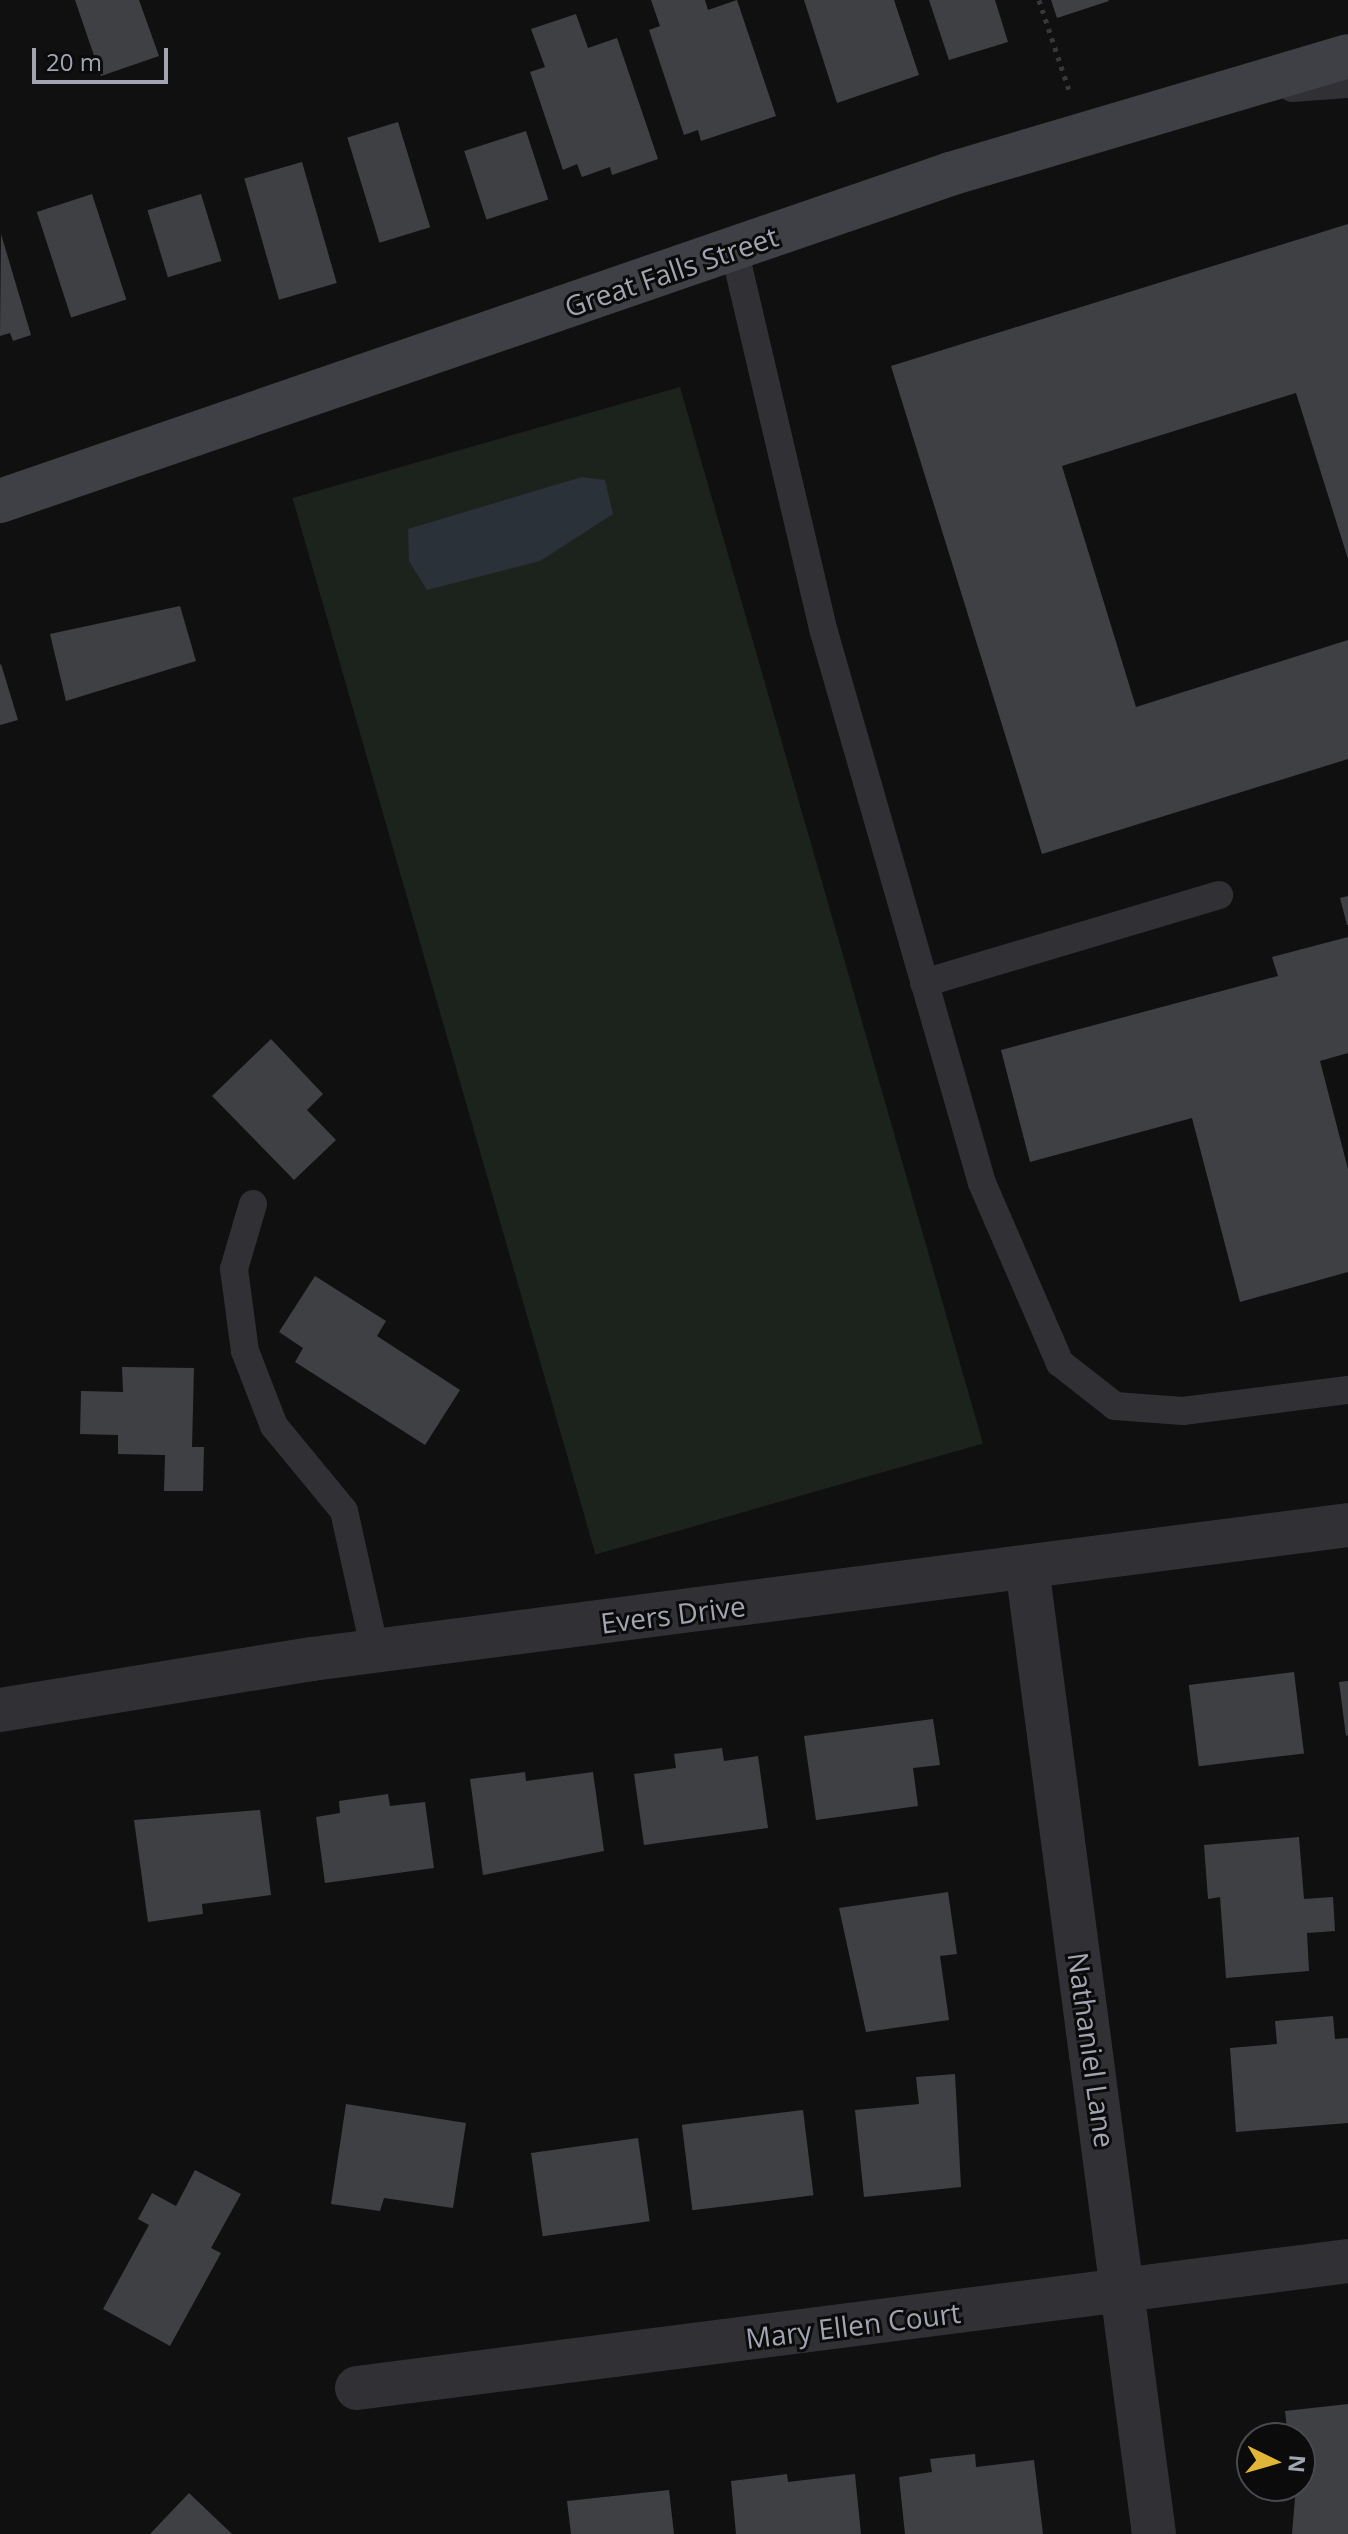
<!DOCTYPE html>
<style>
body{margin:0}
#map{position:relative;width:1348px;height:2534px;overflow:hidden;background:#101011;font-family:"Open Sans",sans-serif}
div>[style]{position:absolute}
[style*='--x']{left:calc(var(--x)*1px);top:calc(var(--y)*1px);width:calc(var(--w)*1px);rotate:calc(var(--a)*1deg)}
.green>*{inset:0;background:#1c231d;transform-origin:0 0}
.water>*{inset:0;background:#2a3138}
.building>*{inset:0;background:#3f4044;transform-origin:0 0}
.path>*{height:5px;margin-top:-2.5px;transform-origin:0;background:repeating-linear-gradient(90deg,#37383c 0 4px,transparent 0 10px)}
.service>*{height:28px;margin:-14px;padding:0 14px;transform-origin:14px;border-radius:14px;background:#313135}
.minor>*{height:44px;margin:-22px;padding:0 22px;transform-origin:22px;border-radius:22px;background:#313135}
.secondary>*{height:44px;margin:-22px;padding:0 22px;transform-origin:22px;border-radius:22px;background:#3f4045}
span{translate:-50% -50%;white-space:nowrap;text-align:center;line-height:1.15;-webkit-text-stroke:6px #0b0b0c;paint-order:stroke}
.street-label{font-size:28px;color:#a2a5b1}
.north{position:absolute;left:1236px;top:2422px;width:80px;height:80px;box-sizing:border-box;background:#0b0b0c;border:2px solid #47494e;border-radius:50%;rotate:95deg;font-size:22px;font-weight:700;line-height:32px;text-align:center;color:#a2a5b1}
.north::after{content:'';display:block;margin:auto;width:28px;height:36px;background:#e1b538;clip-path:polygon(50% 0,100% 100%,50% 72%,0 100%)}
.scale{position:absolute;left:32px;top:48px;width:136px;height:36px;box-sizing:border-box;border:4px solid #a2a5b1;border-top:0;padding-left:10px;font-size:24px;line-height:28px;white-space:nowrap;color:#a2a5b1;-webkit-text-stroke:6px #0b0b0c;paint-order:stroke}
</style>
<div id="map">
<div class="green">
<div style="left:680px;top:387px;width:1099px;height:403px;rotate:74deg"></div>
</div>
<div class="water">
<div style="clip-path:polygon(582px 477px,605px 480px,613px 514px,540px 561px,427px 590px,409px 561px,408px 529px)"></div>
</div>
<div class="building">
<div style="clip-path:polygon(75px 0,139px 0,159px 56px,101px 76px)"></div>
<div style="clip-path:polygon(651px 0,705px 0,708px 10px,737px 0,776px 116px,701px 141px,698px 130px,684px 135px,649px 30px,660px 26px)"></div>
<div style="clip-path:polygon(804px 0,894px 0,919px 75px,837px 103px)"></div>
<div style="clip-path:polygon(929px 0,995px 0,1008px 42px,949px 60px)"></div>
<div style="clip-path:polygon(1051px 0,1108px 0,1109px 1px,1057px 18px)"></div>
<div style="clip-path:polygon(576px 14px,588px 48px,617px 38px,658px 159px,612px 175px,610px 167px,582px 177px,577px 164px,563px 170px,530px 72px,545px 67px,531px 29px)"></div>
<div style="left:398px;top:122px;width:110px;height:53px;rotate:73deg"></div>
<div style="left:526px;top:131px;width:72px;height:65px;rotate:72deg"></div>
<div style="left:302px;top:162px;width:126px;height:60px;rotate:74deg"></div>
<div style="left:92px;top:194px;width:111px;height:58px;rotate:72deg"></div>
<div style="left:201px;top:194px;width:70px;height:56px;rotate:73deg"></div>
<div style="clip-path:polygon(1348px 224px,1348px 559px,1296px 393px,1062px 466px,1136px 707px,1348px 640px,1348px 759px,1042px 854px,891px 366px)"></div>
<div style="clip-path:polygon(1px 234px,31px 335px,13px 341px,10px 333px,0 336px)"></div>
<div style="clip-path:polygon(180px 606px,196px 661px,66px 701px,50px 634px)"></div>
<div style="clip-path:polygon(1px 664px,18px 720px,0 725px,0 665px)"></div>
<div style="clip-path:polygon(1348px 896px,1348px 925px,1347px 925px,1340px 898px)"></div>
<div style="clip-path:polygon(1348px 937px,1348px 1053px,1320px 1061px,1348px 1169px,1348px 1272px,1240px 1302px,1192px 1118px,1030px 1162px,1001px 1050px,1278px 976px,1272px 957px)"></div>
<div style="clip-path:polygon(271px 1039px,323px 1094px,307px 1110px,336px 1140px,294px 1180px,212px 1096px)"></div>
<div style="clip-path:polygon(315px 1276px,386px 1321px,377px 1336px,460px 1390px,425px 1445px,295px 1362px,303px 1348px,279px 1332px)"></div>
<div style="clip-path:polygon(122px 1367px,194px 1368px,192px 1447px,204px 1447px,203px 1491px,164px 1491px,165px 1455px,118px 1454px,118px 1435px,80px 1434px,81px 1391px,123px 1392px)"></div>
<div style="left:1294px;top:1672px;width:82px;height:106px;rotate:83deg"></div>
<div style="clip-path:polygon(1348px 1681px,1348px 1735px,1346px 1736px,1339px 1682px)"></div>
<div style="clip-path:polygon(933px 1719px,940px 1765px,913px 1768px,918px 1806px,816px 1820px,804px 1736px)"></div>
<div style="clip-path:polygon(722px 1748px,724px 1761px,758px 1756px,768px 1828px,644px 1845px,634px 1774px,676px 1768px,674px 1754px)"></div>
<div style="clip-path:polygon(525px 1772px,526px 1781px,593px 1772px,604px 1851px,483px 1875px,470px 1779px)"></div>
<div style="clip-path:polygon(388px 1794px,390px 1806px,425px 1802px,434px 1868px,325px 1883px,316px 1817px,340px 1813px,339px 1801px)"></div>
<div style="clip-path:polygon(260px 1810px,271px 1895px,202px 1904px,203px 1914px,148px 1922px,134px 1820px)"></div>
<div style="clip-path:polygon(1299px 1837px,1304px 1899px,1333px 1897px,1335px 1931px,1307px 1933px,1309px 1971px,1226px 1978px,1220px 1897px,1208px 1899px,1204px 1845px)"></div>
<div style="clip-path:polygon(948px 1892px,957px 1954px,940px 1956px,949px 2020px,866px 2032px,839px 1908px)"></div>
<div style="clip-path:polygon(1333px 2016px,1335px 2039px,1348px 2038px,1348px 2123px,1236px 2132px,1230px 2048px,1277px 2044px,1275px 2021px)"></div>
<div style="clip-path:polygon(955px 2074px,961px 2187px,864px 2197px,855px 2110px,919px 2104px,916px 2077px)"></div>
<div style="clip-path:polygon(346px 2104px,466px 2123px,453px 2208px,384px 2198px,380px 2211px,331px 2204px)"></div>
<div style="left:803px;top:2110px;width:86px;height:122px;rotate:83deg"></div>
<div style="left:638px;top:2138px;width:84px;height:108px;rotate:82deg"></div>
<div style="clip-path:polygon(195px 2170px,241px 2194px,211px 2248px,221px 2253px,170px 2346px,103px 2309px,149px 2225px,138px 2219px,152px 2193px,176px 2206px)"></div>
<div style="clip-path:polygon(1348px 2404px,1348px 2534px,1292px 2534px,1300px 2438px,1288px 2438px,1285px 2411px)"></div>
<div style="clip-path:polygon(975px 2454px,976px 2467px,1034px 2460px,1043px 2534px,905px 2534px,899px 2477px,932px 2472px,930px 2459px)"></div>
<div style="clip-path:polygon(787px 2474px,788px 2482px,855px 2474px,861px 2534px,736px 2534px,731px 2481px)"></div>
<div style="clip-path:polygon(669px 2490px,674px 2534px,571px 2534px,567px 2501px)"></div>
<div style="clip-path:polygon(189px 2493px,232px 2534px,150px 2534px)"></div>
</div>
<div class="path">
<div style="--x:1039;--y:0;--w:98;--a:71.6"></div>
</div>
<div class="service">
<div style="--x:1292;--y:88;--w:56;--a:-4.1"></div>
<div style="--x:734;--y:249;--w:393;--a:76.8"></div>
<div style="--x:824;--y:632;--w:573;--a:74"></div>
<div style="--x:982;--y:1183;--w:196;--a:66.6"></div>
<div style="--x:1060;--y:1363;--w:70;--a:38"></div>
<div style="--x:1115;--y:1406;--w:68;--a:4.2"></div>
<div style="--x:1183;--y:1411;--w:166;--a:-7.3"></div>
<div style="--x:924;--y:983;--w:308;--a:-16.6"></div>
<div style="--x:253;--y:1204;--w:68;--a:106.3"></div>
<div style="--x:234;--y:1269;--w:83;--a:82.4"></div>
<div style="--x:245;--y:1351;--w:80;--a:68.9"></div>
<div style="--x:274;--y:1426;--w:110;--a:50.5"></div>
<div style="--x:344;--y:1511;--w:143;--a:77.5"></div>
</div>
<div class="minor">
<div style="--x:1027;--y:1567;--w:975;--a:82.52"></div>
<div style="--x:0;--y:1710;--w:316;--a:-9.3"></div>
<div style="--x:312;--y:1659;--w:1045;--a:-7.37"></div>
<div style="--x:357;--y:2388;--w:999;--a:-7.3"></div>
</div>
<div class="secondary">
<div style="--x:0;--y:501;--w:1005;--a:-18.99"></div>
<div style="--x:950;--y:174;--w:415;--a:-16.5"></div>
</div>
<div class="street-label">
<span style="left:671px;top:271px;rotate:-19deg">Great Falls Street</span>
<span style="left:673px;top:1614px;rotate:-7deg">Evers Drive</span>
<span style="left:1092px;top:2050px;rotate:82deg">Nathaniel Lane</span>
<span style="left:853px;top:2325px;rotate:-7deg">Mary Ellen Court</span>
</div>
<div class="north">N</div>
<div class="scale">20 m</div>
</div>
